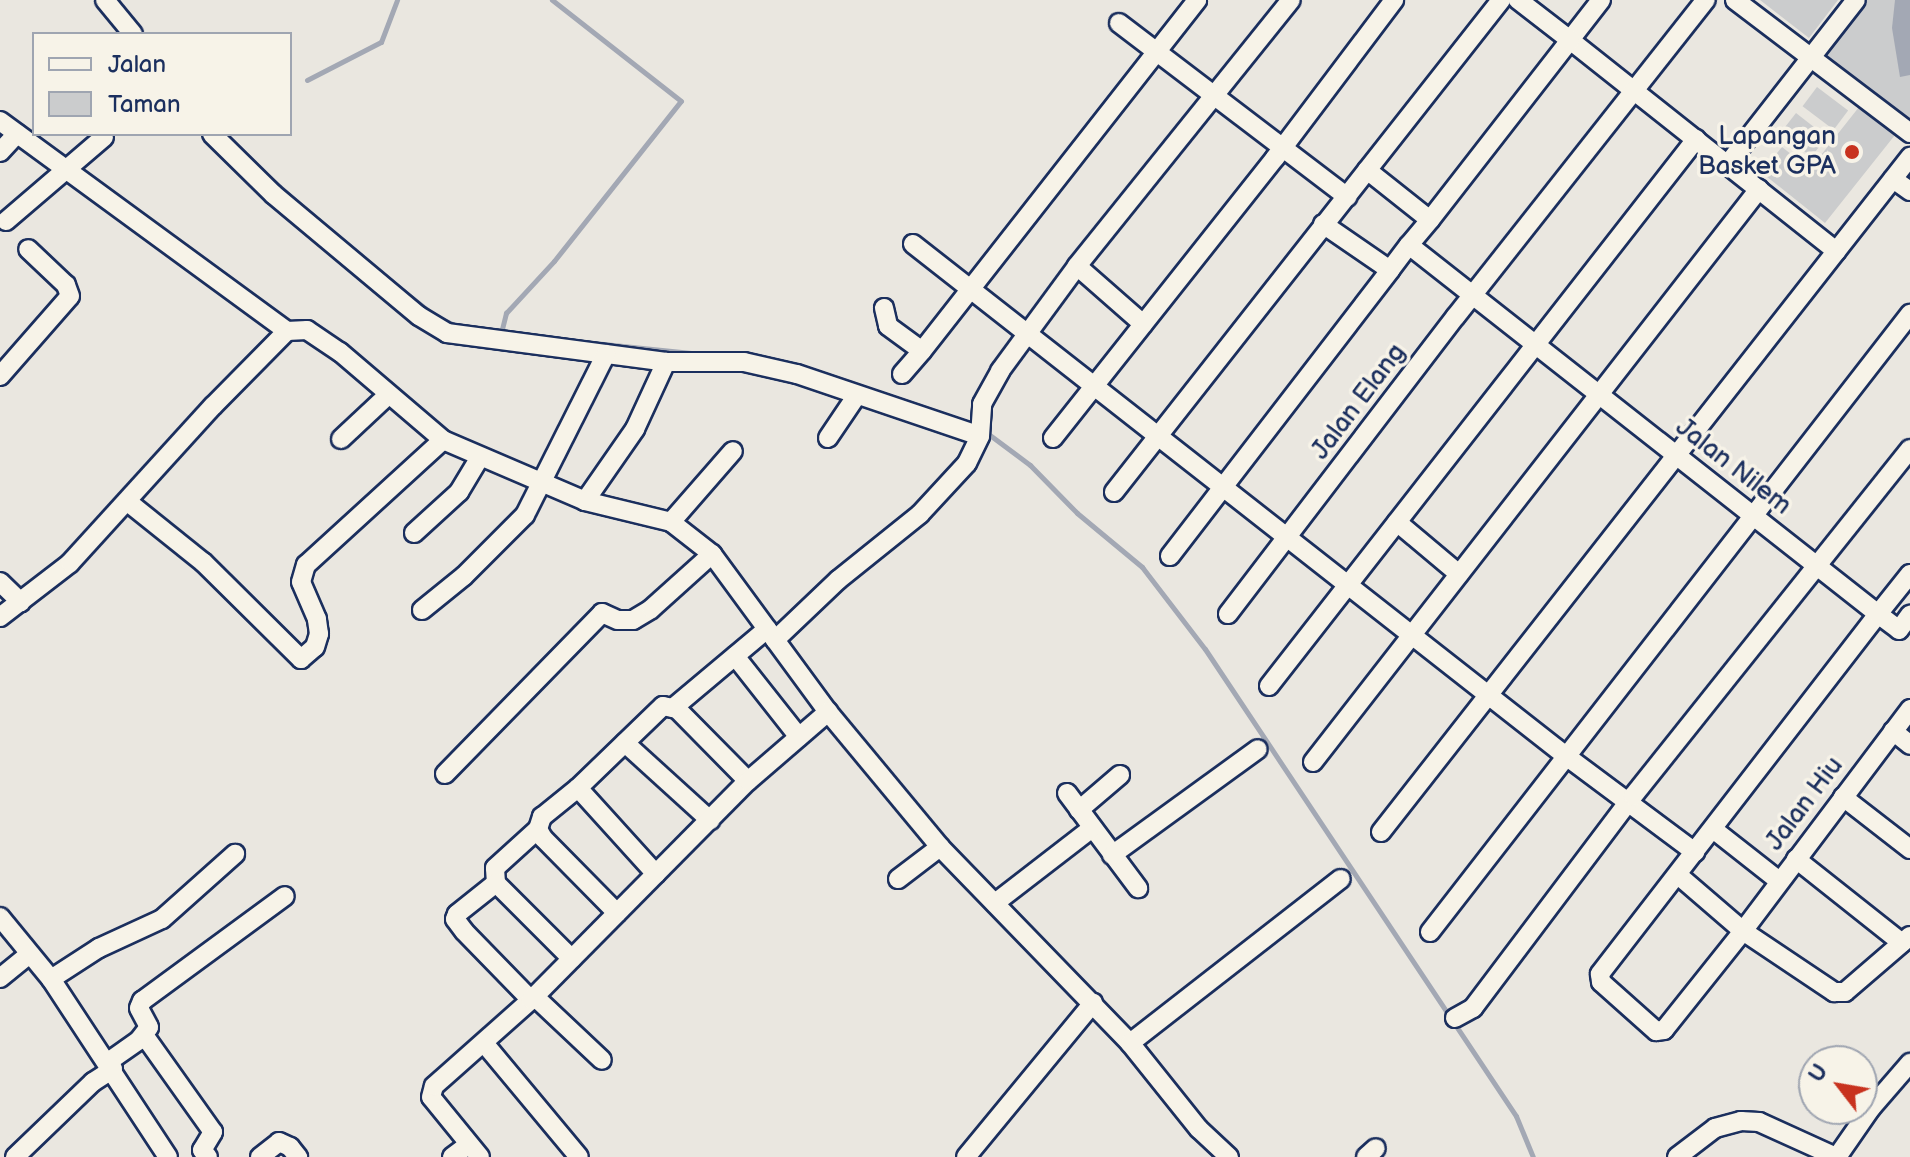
<!DOCTYPE html>
<style>
body{margin:0}
#map{position:relative;width:1910px;height:1157px;overflow:hidden;background:#eae7e0;font-family:"Balsamiq Sans",sans-serif}
div>[style]{position:absolute}
[style*='--x']{left:calc(var(--x)*1px);top:calc(var(--y)*1px);width:calc(var(--w)*1px);rotate:calc(var(--a)*1deg)}
.green>*{inset:0;background:#cbcccd;transform-origin:0 0}
.water>*{inset:0;background:#a3a8b4}
.stream>*{height:5px;margin:-2.5px;padding:0 2.5px;transform-origin:2.5px;border-radius:2.5px;background:#a3a8b4}
.roads{filter:drop-shadow(2px 0 #1b2f5e) drop-shadow(-2px 0 #1b2f5e) drop-shadow(0 2px #1b2f5e) drop-shadow(0 -2px #1b2f5e)}
.minor>*{height:18px;margin:-9px;padding:0 9px;transform-origin:9px;border-radius:9px;background:#f7f3e8}
.dots>*{width:22px;height:22px;translate:-50% -50%;box-sizing:border-box;border:4px solid #f7f3e8;border-radius:50%}
span{translate:-50% -50%;white-space:nowrap;text-align:center;line-height:1.15;-webkit-text-stroke:7px #f7f3e8;paint-order:stroke}
.poi-label{font-size:26px;color:#1b2f5e}
.right{translate:-100% -50%;text-align:right}
.street-label{font-size:26px;color:#1b2f5e}
.legend{position:absolute;left:32px;top:32px;width:260px;height:104px;box-sizing:border-box;background:#f7f3e8;border:2px solid #9fa5b1;margin:0;padding:10px 14px;list-style:none;font-size:24px;color:#1b2f5e}
.legend li{display:flex;align-items:center;gap:16px;height:40px}
.legend b{width:40px;border:2px solid #9fa5b1}
.north{position:absolute;left:1798px;top:1045px;width:80px;height:80px;box-sizing:border-box;background:#f7f3e8;border:2px solid #9fa5b1;border-radius:50%;rotate:301deg;font-size:22px;font-weight:700;line-height:32px;text-align:center;color:#1b2f5e}
.north::after{content:'';display:block;margin:auto;width:28px;height:36px;background:#c8321e;clip-path:polygon(50% 0,100% 100%,50% 72%,0 100%)}
</style>
<div id="map">
<div class="green">
<div style="clip-path:polygon(1760px 0,1838px 0,1809px 38px)"></div>
<div style="clip-path:polygon(1866px 0,1910px 0,1910px 129px,1819px 60px)"></div>
<div style="left:1817px;top:87px;width:39px;height:24px;rotate:37deg"></div>
<div style="clip-path:polygon(1859px 107px,1895px 135px,1825px 223px,1761px 172px,1782px 147px,1810px 169px)"></div>
<div style="left:1796px;top:113px;width:39px;height:25px;rotate:38deg"></div>
</div>
<div class="water">
<div style="clip-path:polygon(1895px 0,1910px 0,1910px 75px,1900px 77px,1892px 28px)"></div>
</div>
<div class="stream">
<div style="--x:307;--y:80;--w:83;--a:-27.2"></div>
<div style="--x:381;--y:42;--w:45;--a:-69.1"></div>
<div style="--x:261;--y:170;--w:50;--a:41.7"></div>
<div style="--x:398;--y:287;--w:47;--a:38.1"></div>
<div style="--x:435;--y:316;--w:26;--a:25"></div>
<div style="--x:501;--y:333;--w:21;--a:-76"></div>
<div style="--x:506;--y:313;--w:71;--a:-47.3"></div>
<div style="--x:554;--y:261;--w:204;--a:-51.6"></div>
<div style="--x:681;--y:101;--w:164;--a:-141.9"></div>
<div style="--x:584;--y:342;--w:110;--a:5.8"></div>
<div style="--x:829;--y:376;--w:146;--a:18.8"></div>
<div style="--x:983;--y:430;--w:59;--a:36.7"></div>
<div style="--x:1030;--y:465;--w:67;--a:45.6"></div>
<div style="--x:1077;--y:513;--w:85;--a:39.7"></div>
<div style="--x:1142;--y:567;--w:103;--a:52.5"></div>
<div style="--x:1205;--y:649;--w:561;--a:56.34"></div>
<div style="--x:1516;--y:1116;--w:44;--a:67.5"></div>
</div>
<div class="roads">
<div class="minor">
<div style="--x:105;--y:0;--w:44;--a:50.5"></div>
<div style="--x:1601;--y:0;--w:51;--a:127.8"></div>
<div style="--x:1570;--y:40;--w:340;--a:38.4"></div>
<div style="--x:1735;--y:0;--w:220;--a:37.2"></div>
<div style="--x:1119;--y:23;--w:287;--a:37.3"></div>
<div style="--x:0;--y:121;--w:356;--a:36.2"></div>
<div style="--x:212;--y:134;--w:86;--a:44.5"></div>
<div style="--x:273;--y:194;--w:190;--a:39.9"></div>
<div style="--x:419;--y:316;--w:33;--a:31"></div>
<div style="--x:447;--y:333;--w:221;--a:7.5"></div>
<div style="--x:666;--y:362;--w:78;--a:0"></div>
<div style="--x:744;--y:362;--w:54;--a:12.8"></div>
<div style="--x:797;--y:374;--w:193;--a:18.7"></div>
<div style="--x:0;--y:152;--w:25;--a:-47"></div>
<div style="--x:1727;--y:165;--w:209;--a:-52"></div>
<div style="--x:1367;--y:170;--w:80;--a:38.4"></div>
<div style="--x:1430;--y:220;--w:33;--a:130"></div>
<div style="--x:1893;--y:179;--w:21;--a:35"></div>
<div style="--x:1430;--y:220;--w:228;--a:-52.1"></div>
<div style="--x:1570;--y:40;--w:66;--a:-142.4"></div>
<div style="--x:6;--y:221;--w:129;--a:-40.6"></div>
<div style="--x:1323;--y:224;--w:81;--a:34.5"></div>
<div style="--x:1390;--y:270;--w:31;--a:-53"></div>
<div style="--x:1409;--y:245;--w:597;--a:38.19"></div>
<div style="--x:1878;--y:614;--w:455;--a:127.7"></div>
<div style="--x:1600;--y:974;--w:8;--a:83"></div>
<div style="--x:1601;--y:982;--w:74;--a:41.7"></div>
<div style="--x:1656;--y:1031;--w:8;--a:-7"></div>
<div style="--x:1664;--y:1030;--w:127;--a:-51.4"></div>
<div style="--x:1743;--y:931;--w:278;--a:-53"></div>
<div style="--x:913;--y:244;--w:830;--a:38.1"></div>
<div style="--x:1566;--y:756;--w:161;--a:36.7"></div>
<div style="--x:1077;--y:266;--w:88;--a:41.3"></div>
<div style="--x:884;--y:308;--w:18;--a:77"></div>
<div style="--x:888;--y:326;--w:42;--a:36.3"></div>
<div style="--x:922;--y:351;--w:446;--a:-51.9"></div>
<div style="--x:902;--y:374;--w:30;--a:-49"></div>
<div style="--x:0;--y:376;--w:106;--a:-48.8"></div>
<div style="--x:70;--y:296;--w:12;--a:-110"></div>
<div style="--x:66;--y:285;--w:52;--a:-136.5"></div>
<div style="--x:828;--y:438;--w:52;--a:-56"></div>
<div style="--x:1053;--y:438;--w:357;--a:-51.6"></div>
<div style="--x:1275;--y:158;--w:198;--a:-53"></div>
<div style="--x:341;--y:439;--w:64;--a:-43.1"></div>
<div style="--x:1114;--y:492;--w:626;--a:-51.81"></div>
<div style="--x:585;--y:501;--w:88;--a:-55.2"></div>
<div style="--x:635;--y:429;--w:74;--a:-65.2"></div>
<div style="--x:128;--y:502;--w:96;--a:38.7"></div>
<div style="--x:203;--y:562;--w:138;--a:44.7"></div>
<div style="--x:301;--y:659;--w:18;--a:-41"></div>
<div style="--x:315;--y:647;--w:14;--a:-73"></div>
<div style="--x:319;--y:634;--w:15;--a:-98"></div>
<div style="--x:317;--y:619;--w:40;--a:-113.4"></div>
<div style="--x:301;--y:582;--w:18;--a:-74"></div>
<div style="--x:306;--y:565;--w:185;--a:-42.4"></div>
<div style="--x:671;--y:522;--w:94;--a:-48.9"></div>
<div style="--x:1397;--y:522;--w:81;--a:40"></div>
<div style="--x:414;--y:533;--w:61;--a:-42.3"></div>
<div style="--x:459;--y:492;--w:41;--a:-59"></div>
<div style="--x:1170;--y:556;--w:361;--a:-52.4"></div>
<div style="--x:1910;--y:574;--w:51;--a:128.7"></div>
<div style="--x:1878;--y:614;--w:26;--a:37"></div>
<div style="--x:1899;--y:630;--w:19;--a:-54"></div>
<div style="--x:0;--y:582;--w:29;--a:44"></div>
<div style="--x:422;--y:610;--w:54;--a:-39"></div>
<div style="--x:464;--y:576;--w:86;--a:-45"></div>
<div style="--x:525;--y:515;--w:180;--a:-63.3"></div>
<div style="--x:1228;--y:614;--w:375;--a:-52.6"></div>
<div style="--x:1456;--y:316;--w:403;--a:-51.7"></div>
<div style="--x:0;--y:617;--w:88;--a:-37.6"></div>
<div style="--x:70;--y:563;--w:212;--a:-47.7"></div>
<div style="--x:213;--y:406;--w:105;--a:-45.4"></div>
<div style="--x:287;--y:331;--w:20;--a:-3"></div>
<div style="--x:307;--y:330;--w:40;--a:34"></div>
<div style="--x:340;--y:352;--w:135;--a:40.5"></div>
<div style="--x:443;--y:440;--w:155;--a:23.2"></div>
<div style="--x:585;--y:501;--w:89;--a:13.7"></div>
<div style="--x:671;--y:522;--w:52;--a:38"></div>
<div style="--x:712;--y:554;--w:196;--a:53.7"></div>
<div style="--x:828;--y:712;--w:175;--a:50.3"></div>
<div style="--x:940;--y:847;--w:273;--a:45.9"></div>
<div style="--x:1130;--y:1043;--w:110;--a:51.3"></div>
<div style="--x:1199;--y:1129;--w:41;--a:43"></div>
<div style="--x:775;--y:640;--w:87;--a:-43.6"></div>
<div style="--x:838;--y:580;--w:105;--a:-38.8"></div>
<div style="--x:920;--y:514;--w:69;--a:-47.3"></div>
<div style="--x:967;--y:463;--w:30;--a:-64"></div>
<div style="--x:980;--y:436;--w:32;--a:-86"></div>
<div style="--x:982;--y:404;--w:38;--a:-61"></div>
<div style="--x:1000;--y:371;--w:130;--a:-53.7"></div>
<div style="--x:1077;--y:266;--w:341;--a:-51.2"></div>
<div style="--x:735;--y:656;--w:103;--a:51.7"></div>
<div style="--x:1269;--y:686;--w:694;--a:-52.02"></div>
<div style="--x:673;--y:708;--w:123;--a:-40"></div>
<div style="--x:1893;--y:731;--w:22;--a:39"></div>
<div style="--x:625;--y:743;--w:115;--a:42.2"></div>
<div style="--x:1313;--y:762;--w:726;--a:-52.1"></div>
<div style="--x:445;--y:774;--w:225;--a:-45.7"></div>
<div style="--x:602;--y:613;--w:17;--a:24"></div>
<div style="--x:618;--y:620;--w:15;--a:0"></div>
<div style="--x:633;--y:620;--w:21;--a:-31"></div>
<div style="--x:651;--y:609;--w:82;--a:-42"></div>
<div style="--x:578;--y:788;--w:116;--a:47.8"></div>
<div style="--x:1067;--y:793;--w:119;--a:53.2"></div>
<div style="--x:1843;--y:797;--w:85;--a:37.8"></div>
<div style="--x:1079;--y:810;--w:54;--a:-40.5"></div>
<div style="--x:1713;--y:829;--w:84;--a:38.2"></div>
<div style="--x:1381;--y:832;--w:858;--a:-51.91"></div>
<div style="--x:1112;--y:855;--w:180;--a:-36"></div>
<div style="--x:1796;--y:859;--w:135;--a:38.4"></div>
<div style="--x:1678;--y:875;--w:86;--a:40.7"></div>
<div style="--x:1743;--y:931;--w:110;--a:33.8"></div>
<div style="--x:1834;--y:992;--w:11;--a:0"></div>
<div style="--x:1845;--y:992;--w:86;--a:-40.7"></div>
<div style="--x:898;--y:879;--w:53;--a:-37.3"></div>
<div style="--x:496;--y:883;--w:15;--a:-94"></div>
<div style="--x:495;--y:868;--w:58;--a:-42.2"></div>
<div style="--x:995;--y:903;--w:123;--a:-37.7"></div>
<div style="--x:617;--y:913;--w:105;--a:-134.6"></div>
<div style="--x:543;--y:838;--w:10;--a:-119"></div>
<div style="--x:538;--y:829;--w:13;--a:-72"></div>
<div style="--x:542;--y:817;--w:46;--a:-38.9"></div>
<div style="--x:578;--y:788;--w:118;--a:-44"></div>
<div style="--x:663;--y:706;--w:14;--a:12"></div>
<div style="--x:677;--y:709;--w:101;--a:45.4"></div>
<div style="--x:0;--y:917;--w:80;--a:50.6"></div>
<div style="--x:51;--y:979;--w:213;--a:56.7"></div>
<div style="--x:1430;--y:932;--w:783;--a:-52.16"></div>
<div style="--x:0;--y:978;--w:38;--a:-39"></div>
<div style="--x:51;--y:979;--w:57;--a:-32.9"></div>
<div style="--x:99;--y:948;--w:69;--a:-24.7"></div>
<div style="--x:162;--y:919;--w:98;--a:-41.7"></div>
<div style="--x:534;--y:996;--w:93;--a:43.3"></div>
<div style="--x:531;--y:1000;--w:96;--a:-134.2"></div>
<div style="--x:464;--y:931;--w:15;--a:-127"></div>
<div style="--x:455;--y:919;--w:5;--a:-68"></div>
<div style="--x:457;--y:914;--w:50;--a:-38.5"></div>
<div style="--x:496;--y:883;--w:107;--a:45"></div>
<div style="--x:1455;--y:1018;--w:21;--a:-29"></div>
<div style="--x:1473;--y:1008;--w:266;--a:-53"></div>
<div style="--x:1633;--y:796;--w:444;--a:-51.4"></div>
<div style="--x:144;--y:1035;--w:119;--a:54.6"></div>
<div style="--x:213;--y:1132;--w:21;--a:121"></div>
<div style="--x:202;--y:1150;--w:9;--a:49"></div>
<div style="--x:484;--y:1043;--w:148;--a:50.2"></div>
<div style="--x:1130;--y:1043;--w:267;--a:-37.9"></div>
<div style="--x:108;--y:1062;--w:38;--a:-35"></div>
<div style="--x:139;--y:1040;--w:16;--a:-52"></div>
<div style="--x:149;--y:1027;--w:21;--a:-118"></div>
<div style="--x:139;--y:1008;--w:8;--a:-67"></div>
<div style="--x:142;--y:1001;--w:177;--a:-36.3"></div>
<div style="--x:15;--y:1157;--w:108;--a:-43.9"></div>
<div style="--x:93;--y:1082;--w:24;--a:-33"></div>
<div style="--x:260;--y:1157;--w:24;--a:-38"></div>
<div style="--x:279;--y:1142;--w:12;--a:24"></div>
<div style="--x:290;--y:1147;--w:13;--a:51"></div>
<div style="--x:452;--y:1157;--w:21;--a:-37"></div>
<div style="--x:480;--y:1157;--w:77;--a:-129.2"></div>
<div style="--x:431;--y:1097;--w:11;--a:-75"></div>
<div style="--x:434;--y:1086;--w:130;--a:-41.6"></div>
<div style="--x:531;--y:1000;--w:308;--a:-45.3"></div>
<div style="--x:748;--y:781;--w:106;--a:-40.8"></div>
<div style="--x:966;--y:1157;--w:200;--a:-50.5"></div>
<div style="--x:1366;--y:1157;--w:13;--a:-42"></div>
<div style="--x:1677;--y:1157;--w:48;--a:-37.3"></div>
<div style="--x:1715;--y:1128;--w:27;--a:-15"></div>
<div style="--x:1741;--y:1121;--w:18;--a:3"></div>
<div style="--x:1759;--y:1122;--w:85;--a:24.4"></div>
<div style="--x:1837;--y:1157;--w:60;--a:-55.2"></div>
<div style="--x:1871;--y:1108;--w:60;--a:-49.1"></div>
</div>
</div>
<div class="dots">
<div style="left:1852px;top:152px;background:#c8321e"></div>
</div>
<div class="poi-label">
<span class="right" style="left:1836px;top:152px">Lapangan<br>Basket GPA</span>
</div>
<div class="street-label">
<span style="left:1359px;top:402px;rotate:-53deg">Jalan Elang</span>
<span style="left:1733px;top:467px;rotate:38deg">Jalan Nilem</span>
<span style="left:1805px;top:804px;rotate:-53deg">Jalan Hiu</span>
</div>
<ul class="legend">
<li><b style="height:10px;background:#f7f3e8"></b>Jalan</li>
<li><b style="height:22px;background:#cbcccd"></b>Taman</li>
</ul>
<div class="north">U</div>
</div>
